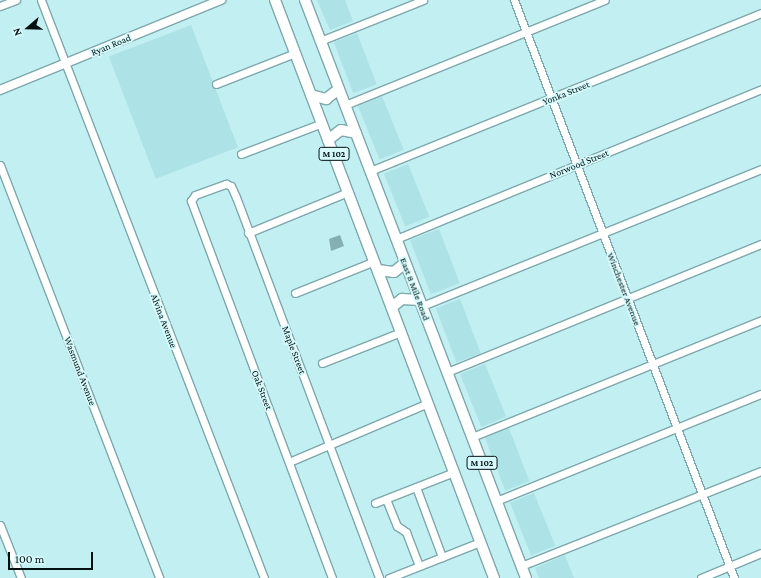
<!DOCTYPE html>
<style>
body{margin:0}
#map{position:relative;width:761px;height:578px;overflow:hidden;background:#c2eff2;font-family:"Crimson Pro",serif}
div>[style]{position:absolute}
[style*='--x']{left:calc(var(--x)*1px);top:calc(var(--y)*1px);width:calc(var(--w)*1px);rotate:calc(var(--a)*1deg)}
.built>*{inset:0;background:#ade3e7;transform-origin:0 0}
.building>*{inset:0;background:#85b0b3}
.roads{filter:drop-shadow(1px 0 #7da8ab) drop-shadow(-1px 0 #7da8ab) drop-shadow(0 1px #7da8ab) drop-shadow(0 -1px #7da8ab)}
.minor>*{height:7px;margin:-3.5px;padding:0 3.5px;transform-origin:3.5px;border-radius:3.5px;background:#fff}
.major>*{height:8px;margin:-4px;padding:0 4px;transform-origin:4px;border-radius:4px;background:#fff}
.highway>*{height:10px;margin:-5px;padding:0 5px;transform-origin:5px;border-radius:5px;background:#fff}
span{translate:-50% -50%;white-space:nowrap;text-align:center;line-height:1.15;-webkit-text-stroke:3.5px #d7fbfd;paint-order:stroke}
.shield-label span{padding:1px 3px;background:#d7fbfd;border:1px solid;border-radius:3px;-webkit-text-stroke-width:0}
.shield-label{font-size:9px;color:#021012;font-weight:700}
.street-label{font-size:10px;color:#021012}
.north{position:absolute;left:8px;top:8px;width:40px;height:40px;-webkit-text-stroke:3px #d7fbfd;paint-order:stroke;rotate:250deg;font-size:11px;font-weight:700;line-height:16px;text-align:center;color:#021012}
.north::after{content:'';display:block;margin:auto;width:14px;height:18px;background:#021012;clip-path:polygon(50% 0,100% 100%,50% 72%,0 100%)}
.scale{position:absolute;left:8px;top:552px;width:85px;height:18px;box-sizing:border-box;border:2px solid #021012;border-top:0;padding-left:5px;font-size:12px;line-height:14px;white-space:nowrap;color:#021012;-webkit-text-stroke:3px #d7fbfd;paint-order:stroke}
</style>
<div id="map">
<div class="built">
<div style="clip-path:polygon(317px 0,345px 0,353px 21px,330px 30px)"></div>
<div style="left:191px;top:25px;width:131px;height:88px;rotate:69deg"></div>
<div style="left:357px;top:33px;width:55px;height:25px;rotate:69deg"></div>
<div style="left:382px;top:96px;width:58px;height:26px;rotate:68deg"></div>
<div style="left:408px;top:164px;width:57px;height:26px;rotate:68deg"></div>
<div style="left:439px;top:229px;width:58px;height:31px;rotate:69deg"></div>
<div style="left:460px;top:299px;width:58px;height:26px;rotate:69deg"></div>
<div style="left:485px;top:364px;width:57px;height:27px;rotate:68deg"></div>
<div style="left:509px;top:428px;width:57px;height:26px;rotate:69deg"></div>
<div style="left:534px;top:493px;width:57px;height:26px;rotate:68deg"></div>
<div style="clip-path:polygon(565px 555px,574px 578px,539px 578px,535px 568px)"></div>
</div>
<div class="building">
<div style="clip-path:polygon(340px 235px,344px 246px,331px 251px,329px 239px)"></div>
</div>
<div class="roads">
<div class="minor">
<div style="--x:41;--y:0;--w:620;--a:68.9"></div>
<div style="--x:514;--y:0;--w:618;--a:69.16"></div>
<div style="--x:0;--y:6;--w:17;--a:-21"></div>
<div style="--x:320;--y:41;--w:111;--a:-21.7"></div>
<div style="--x:216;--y:84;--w:85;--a:-21.4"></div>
<div style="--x:345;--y:105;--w:280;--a:-22"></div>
<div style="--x:241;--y:154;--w:87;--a:-20.9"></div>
<div style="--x:0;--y:165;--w:443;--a:68.9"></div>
<div style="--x:370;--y:171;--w:422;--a:-22"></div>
<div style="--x:248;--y:233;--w:108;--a:-22.3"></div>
<div style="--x:396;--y:239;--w:395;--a:-22.3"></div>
<div style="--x:295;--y:293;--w:86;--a:-21.8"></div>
<div style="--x:422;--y:306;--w:366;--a:-22"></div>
<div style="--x:322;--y:363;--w:85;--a:-21.4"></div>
<div style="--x:447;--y:372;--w:339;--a:-22.2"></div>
<div style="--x:472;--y:437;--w:312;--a:-22"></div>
<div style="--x:289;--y:462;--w:151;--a:-23"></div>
<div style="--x:416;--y:487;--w:75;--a:69.6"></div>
<div style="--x:386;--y:499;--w:29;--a:68"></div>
<div style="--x:397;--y:526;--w:11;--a:34"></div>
<div style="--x:406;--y:532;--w:36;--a:69"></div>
<div style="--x:496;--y:501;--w:286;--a:-22"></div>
<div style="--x:375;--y:503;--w:85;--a:-21.4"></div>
<div style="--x:0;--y:525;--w:57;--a:68.4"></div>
<div style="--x:521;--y:566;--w:258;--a:-21.6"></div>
<div style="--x:332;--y:578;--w:403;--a:-110.5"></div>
<div style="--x:191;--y:201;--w:7;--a:-56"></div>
<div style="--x:195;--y:195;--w:33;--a:-20"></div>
<div style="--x:226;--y:184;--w:5;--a:22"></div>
<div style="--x:231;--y:186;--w:12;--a:66"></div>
<div style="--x:236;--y:197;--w:407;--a:69.4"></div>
<div style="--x:389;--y:578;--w:98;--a:-21.6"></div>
<div style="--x:701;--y:578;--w:65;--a:-22.6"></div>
</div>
<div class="major">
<div style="--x:0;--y:90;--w:239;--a:-22.2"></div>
</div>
<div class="highway">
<div style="--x:275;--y:0;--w:618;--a:69.25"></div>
<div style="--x:305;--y:0;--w:619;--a:69.08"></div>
<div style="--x:311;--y:95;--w:16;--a:15"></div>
<div style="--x:326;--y:99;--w:16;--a:-38"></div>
<div style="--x:328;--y:140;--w:16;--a:-38"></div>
<div style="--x:341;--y:130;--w:15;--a:11"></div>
<div style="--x:378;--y:270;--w:16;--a:7"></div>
<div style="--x:394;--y:272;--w:14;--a:-39"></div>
<div style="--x:392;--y:307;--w:13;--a:-39"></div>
<div style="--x:402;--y:299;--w:17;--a:3"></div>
</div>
</div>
<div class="shield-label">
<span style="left:334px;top:154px">M 102</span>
<span style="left:482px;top:463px">M 102</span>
</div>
<div class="street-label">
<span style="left:111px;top:45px;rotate:-22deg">Ryan Road</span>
<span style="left:566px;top:93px;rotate:-22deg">Yonka Street</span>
<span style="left:579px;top:164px;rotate:-22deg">Norwood Street</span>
<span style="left:415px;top:289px;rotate:69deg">East 8 Mile Road</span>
<span style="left:624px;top:289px;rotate:69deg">Winchester Avenue</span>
<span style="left:164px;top:321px;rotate:69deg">Alvina Avenue</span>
<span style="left:294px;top:350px;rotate:69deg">Maple Street</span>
<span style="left:80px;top:371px;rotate:69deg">Wasmund Avenue</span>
<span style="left:262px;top:390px;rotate:69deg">Oak Street</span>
</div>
<div class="north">N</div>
<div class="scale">100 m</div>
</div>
